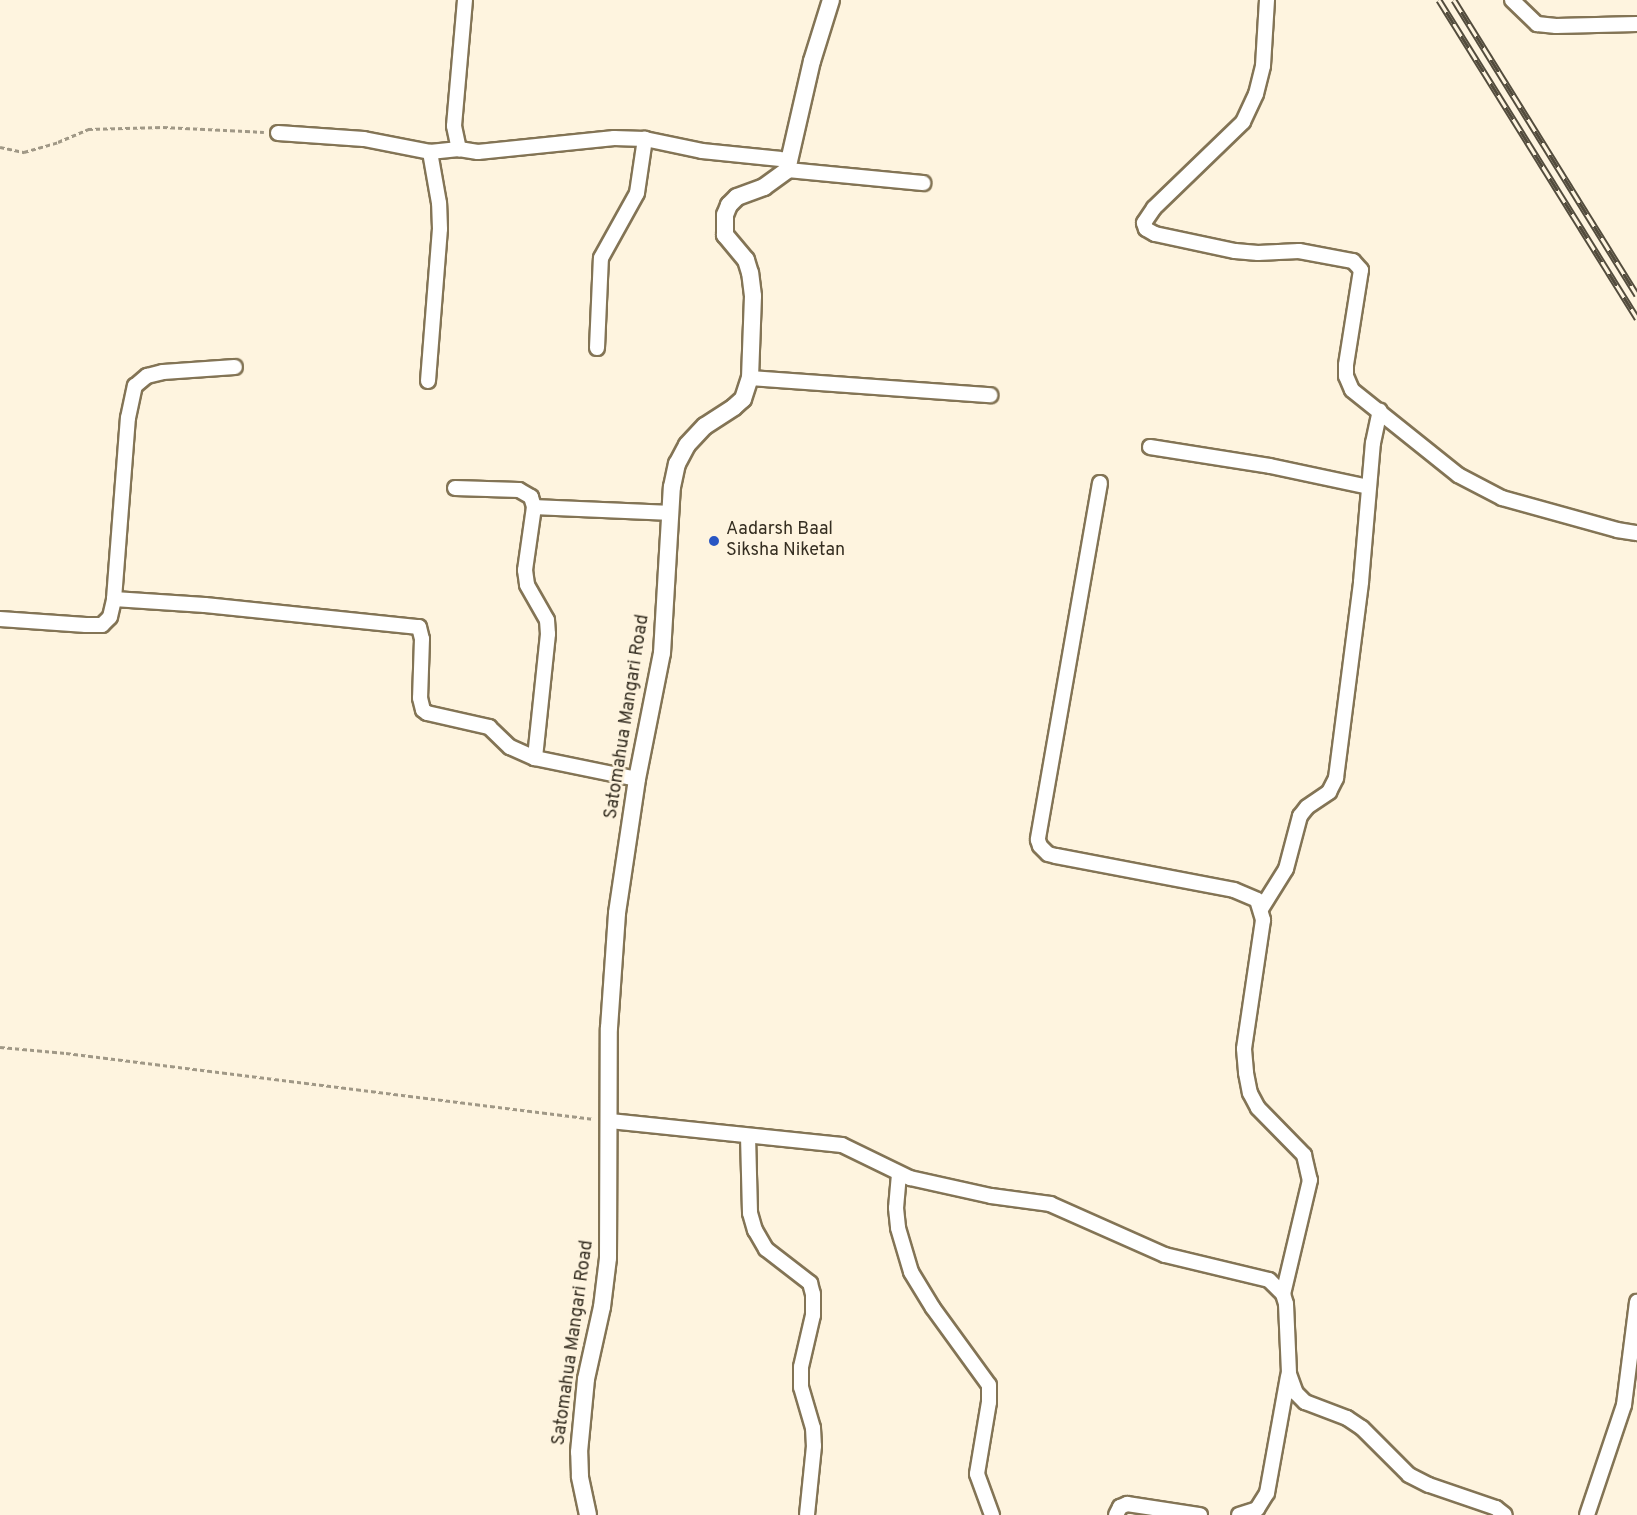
<!DOCTYPE html>
<style>
body{margin:0}
#map{position:relative;width:1637px;height:1515px;overflow:hidden;background:#fef4df;font-family:Overpass,sans-serif}
div>[style]{position:absolute}
[style*='--x']{left:calc(var(--x)*1px);top:calc(var(--y)*1px);width:calc(var(--w)*1px);rotate:calc(var(--a)*1deg)}
.path>*{height:3px;margin-top:-1.5px;transform-origin:0;background:repeating-linear-gradient(90deg,#a09886 0 4.5px,transparent 0 7.5px)}
.roads{filter:drop-shadow(2px 0 #837455) drop-shadow(-2px 0 #837455) drop-shadow(0 2px #837455) drop-shadow(0 -2px #837455)}
.minor>*{height:14px;margin:-7px;padding:0 7px;transform-origin:7px;border-radius:7px;background:#fff}
.tertiary>*{height:16px;margin:-8px;padding:0 8px;transform-origin:8px;border-radius:8px;background:#fff}
.rail>*{height:7px;margin-top:-3.5px;transform-origin:0;background:repeating-linear-gradient(90deg,#fef4df 0 14px,#534c3d 0 28px);box-sizing:border-box;border-block:2px solid #534c3d}
.dots>*{width:16px;height:16px;translate:-50% -50%;box-sizing:border-box;border:3px solid #fef4df;border-radius:50%}
span{translate:-50% -50%;white-space:nowrap;text-align:center;line-height:1.15;-webkit-text-stroke:4.5px #fef4df;paint-order:stroke}
.poi-label{font-size:18px;color:#352e21}
.left{translate:0 -50%;text-align:left}
.street-label{font-size:18px;color:#352e21}
</style>
<div id="map">
<div class="path">
<div style="--x:0;--y:147;--w:25;--a:12"></div>
<div style="--x:24;--y:152;--w:35;--a:-16"></div>
<div style="--x:58;--y:142;--w:33;--a:-23"></div>
<div style="--x:88;--y:129;--w:75;--a:-1.5"></div>
<div style="--x:163;--y:127;--w:101;--a:2.8"></div>
<div style="--x:0;--y:1047;--w:66;--a:5.2"></div>
<div style="--x:66;--y:1053;--w:532;--a:7.13"></div>
</div>
<div class="roads">
<div class="minor">
<div style="--x:465;--y:0;--w:126;--a:95"></div>
<div style="--x:454;--y:126;--w:24;--a:78"></div>
<div style="--x:459;--y:149;--w:19;--a:9"></div>
<div style="--x:478;--y:152;--w:137;--a:-5.9"></div>
<div style="--x:614;--y:138;--w:31;--a:2"></div>
<div style="--x:645;--y:139;--w:58;--a:11.9"></div>
<div style="--x:702;--y:151;--w:88;--a:5.8"></div>
<div style="--x:1267;--y:0;--w:66;--a:93.5"></div>
<div style="--x:1263;--y:66;--w:29;--a:104"></div>
<div style="--x:1256;--y:94;--w:31;--a:115"></div>
<div style="--x:1243;--y:122;--w:124;--a:136"></div>
<div style="--x:1154;--y:208;--w:18;--a:124"></div>
<div style="--x:1144;--y:223;--w:6;--a:72"></div>
<div style="--x:1146;--y:229;--w:10;--a:29"></div>
<div style="--x:1155;--y:234;--w:82;--a:12"></div>
<div style="--x:1235;--y:251;--w:23;--a:5"></div>
<div style="--x:1258;--y:253;--w:41;--a:-2.8"></div>
<div style="--x:1299;--y:251;--w:55;--a:10.5"></div>
<div style="--x:1353;--y:261;--w:12;--a:48"></div>
<div style="--x:1361;--y:270;--w:96;--a:99"></div>
<div style="--x:1346;--y:365;--w:11;--a:90"></div>
<div style="--x:1346;--y:376;--w:15;--a:67"></div>
<div style="--x:1352;--y:390;--w:136;--a:38.7"></div>
<div style="--x:1458;--y:475;--w:50;--a:27.6"></div>
<div style="--x:1502;--y:498;--w:119;--a:15.5"></div>
<div style="--x:1617;--y:530;--w:20;--a:9"></div>
<div style="--x:1512;--y:0;--w:35;--a:44"></div>
<div style="--x:1537;--y:24;--w:19;--a:6"></div>
<div style="--x:1556;--y:26;--w:81;--a:-1.4"></div>
<div style="--x:278;--y:133;--w:86;--a:4"></div>
<div style="--x:364;--y:139;--w:67;--a:11.1"></div>
<div style="--x:430;--y:152;--w:29;--a:-6"></div>
<div style="--x:787;--y:170;--w:137;--a:5.5"></div>
<div style="--x:597;--y:348;--w:90;--a:-87.5"></div>
<div style="--x:601;--y:258;--w:74;--a:-61"></div>
<div style="--x:637;--y:193;--w:55;--a:-81.6"></div>
<div style="--x:750;--y:378;--w:241;--a:4.1"></div>
<div style="--x:428;--y:381;--w:152;--a:-85.5"></div>
<div style="--x:440;--y:229;--w:26;--a:-92"></div>
<div style="--x:439;--y:203;--w:52;--a:-100"></div>
<div style="--x:1150;--y:447;--w:121;--a:9"></div>
<div style="--x:1270;--y:466;--w:101;--a:12"></div>
<div style="--x:1100;--y:483;--w:362;--a:99.9"></div>
<div style="--x:1038;--y:840;--w:6;--a:72"></div>
<div style="--x:1040;--y:846;--w:11;--a:45"></div>
<div style="--x:1048;--y:854;--w:8;--a:14"></div>
<div style="--x:1056;--y:856;--w:181;--a:10.8"></div>
<div style="--x:1234;--y:890;--w:25;--a:23"></div>
<div style="--x:1257;--y:900;--w:21;--a:73"></div>
<div style="--x:1263;--y:920;--w:130;--a:98.4"></div>
<div style="--x:1244;--y:1049;--w:24;--a:85"></div>
<div style="--x:1246;--y:1073;--w:20;--a:79"></div>
<div style="--x:1250;--y:1093;--w:17;--a:62"></div>
<div style="--x:1258;--y:1108;--w:66;--a:45.6"></div>
<div style="--x:1304;--y:1155;--w:26;--a:77"></div>
<div style="--x:1310;--y:1180;--w:117;--a:103.3"></div>
<div style="--x:455;--y:488;--w:64;--a:1.8"></div>
<div style="--x:519;--y:490;--w:14;--a:30"></div>
<div style="--x:531;--y:497;--w:10;--a:73"></div>
<div style="--x:534;--y:507;--w:64;--a:98.1"></div>
<div style="--x:525;--y:570;--w:15;--a:82"></div>
<div style="--x:527;--y:585;--w:40;--a:60.3"></div>
<div style="--x:547;--y:620;--w:14;--a:86"></div>
<div style="--x:548;--y:634;--w:125;--a:96"></div>
<div style="--x:534;--y:507;--w:137;--a:2.5"></div>
<div style="--x:114;--y:599;--w:91;--a:3.8"></div>
<div style="--x:205;--y:605;--w:215;--a:5.9"></div>
<div style="--x:419;--y:627;--w:12;--a:76"></div>
<div style="--x:422;--y:639;--w:59;--a:91.9"></div>
<div style="--x:420;--y:698;--w:12;--a:76"></div>
<div style="--x:423;--y:710;--w:5;--a:37"></div>
<div style="--x:427;--y:713;--w:64;--a:12.7"></div>
<div style="--x:489;--y:727;--w:29;--a:44"></div>
<div style="--x:510;--y:747;--w:27;--a:24"></div>
<div style="--x:535;--y:758;--w:104;--a:11.6"></div>
<div style="--x:0;--y:619;--w:86;--a:4"></div>
<div style="--x:86;--y:625;--w:16;--a:0"></div>
<div style="--x:102;--y:625;--w:11;--a:-45"></div>
<div style="--x:110;--y:617;--w:18;--a:-77"></div>
<div style="--x:114;--y:599;--w:182;--a:-85.6"></div>
<div style="--x:128;--y:418;--w:33;--a:-78"></div>
<div style="--x:135;--y:386;--w:16;--a:-40"></div>
<div style="--x:147;--y:376;--w:16;--a:-14"></div>
<div style="--x:163;--y:372;--w:72;--a:-4"></div>
<div style="--x:1261;--y:909;--w:47;--a:-58"></div>
<div style="--x:1286;--y:869;--w:55;--a:-75.2"></div>
<div style="--x:1300;--y:816;--w:11;--a:-52"></div>
<div style="--x:1307;--y:807;--w:27;--a:-34"></div>
<div style="--x:1329;--y:792;--w:16;--a:-63"></div>
<div style="--x:1336;--y:778;--w:198;--a:-82.7"></div>
<div style="--x:1361;--y:582;--w:140;--a:-85.1"></div>
<div style="--x:1373;--y:443;--w:33;--a:-78"></div>
<div style="--x:610;--y:1121;--w:233;--a:5.9"></div>
<div style="--x:842;--y:1145;--w:76;--a:25.9"></div>
<div style="--x:910;--y:1178;--w:83;--a:12.5"></div>
<div style="--x:991;--y:1196;--w:60;--a:7.7"></div>
<div style="--x:1050;--y:1204;--w:126;--a:23.9"></div>
<div style="--x:1165;--y:1255;--w:107;--a:13.5"></div>
<div style="--x:1269;--y:1280;--w:20;--a:45"></div>
<div style="--x:1283;--y:1294;--w:10;--a:73"></div>
<div style="--x:1286;--y:1304;--w:70;--a:87.5"></div>
<div style="--x:1289;--y:1374;--w:20;--a:70"></div>
<div style="--x:1296;--y:1393;--w:13;--a:45"></div>
<div style="--x:1305;--y:1402;--w:45;--a:20.9"></div>
<div style="--x:1347;--y:1418;--w:18;--a:34"></div>
<div style="--x:1362;--y:1428;--w:66;--a:45"></div>
<div style="--x:1409;--y:1475;--w:22;--a:27"></div>
<div style="--x:1429;--y:1485;--w:71;--a:18.9"></div>
<div style="--x:1496;--y:1508;--w:11;--a:38"></div>
<div style="--x:748;--y:1136;--w:77;--a:88.5"></div>
<div style="--x:750;--y:1213;--w:18;--a:74"></div>
<div style="--x:755;--y:1230;--w:22;--a:60"></div>
<div style="--x:766;--y:1249;--w:56;--a:37.7"></div>
<div style="--x:810;--y:1283;--w:11;--a:75"></div>
<div style="--x:813;--y:1294;--w:21;--a:90"></div>
<div style="--x:813;--y:1315;--w:53;--a:103"></div>
<div style="--x:801;--y:1367;--w:20;--a:90"></div>
<div style="--x:801;--y:1387;--w:43;--a:73.7"></div>
<div style="--x:813;--y:1428;--w:18;--a:87"></div>
<div style="--x:814;--y:1446;--w:69;--a:95.8"></div>
<div style="--x:899;--y:1174;--w:34;--a:95"></div>
<div style="--x:896;--y:1208;--w:20;--a:84"></div>
<div style="--x:898;--y:1228;--w:46;--a:73.5"></div>
<div style="--x:911;--y:1272;--w:42;--a:58.6"></div>
<div style="--x:933;--y:1308;--w:95;--a:54"></div>
<div style="--x:989;--y:1385;--w:17;--a:90"></div>
<div style="--x:989;--y:1402;--w:73;--a:99.5"></div>
<div style="--x:977;--y:1474;--w:44;--a:69.9"></div>
<div style="--x:1116;--y:1515;--w:9;--a:-63"></div>
<div style="--x:1120;--y:1507;--w:8;--a:-23"></div>
<div style="--x:1127;--y:1504;--w:74;--a:8.6"></div>
<div style="--x:1239;--y:1515;--w:19;--a:-18"></div>
<div style="--x:1257;--y:1509;--w:19;--a:-58"></div>
<div style="--x:1267;--y:1493;--w:119;--a:-79.8"></div>
<div style="--x:1587;--y:1515;--w:116;--a:-71.4"></div>
<div style="--x:1624;--y:1405;--w:104;--a:-82.8"></div>
</div>
<div class="tertiary">
<div style="--x:588;--y:1515;--w:40;--a:-102"></div>
<div style="--x:580;--y:1476;--w:24;--a:-92"></div>
<div style="--x:579;--y:1452;--w:73;--a:-84.5"></div>
<div style="--x:586;--y:1379;--w:74;--a:-77.5"></div>
<div style="--x:602;--y:1307;--w:49;--a:-83"></div>
<div style="--x:608;--y:1258;--w:230;--a:-89.8"></div>
<div style="--x:609;--y:1028;--w:115;--a:-86"></div>
<div style="--x:617;--y:913;--w:135;--a:-81.5"></div>
<div style="--x:637;--y:779;--w:128;--a:-78.8"></div>
<div style="--x:662;--y:653;--w:166;--a:-86.6"></div>
<div style="--x:672;--y:487;--w:24;--a:-78"></div>
<div style="--x:677;--y:464;--w:21;--a:-62"></div>
<div style="--x:687;--y:445;--w:26;--a:-47"></div>
<div style="--x:705;--y:426;--w:35;--a:-33"></div>
<div style="--x:734;--y:407;--w:12;--a:-42"></div>
<div style="--x:743;--y:399;--w:22;--a:-72"></div>
<div style="--x:750;--y:378;--w:82;--a:-87.9"></div>
<div style="--x:753;--y:296;--w:23;--a:-97"></div>
<div style="--x:750;--y:273;--w:14;--a:-107"></div>
<div style="--x:746;--y:260;--w:33;--a:-130"></div>
<div style="--x:725;--y:235;--w:20;--a:-90"></div>
<div style="--x:725;--y:215;--w:11;--a:-68"></div>
<div style="--x:729;--y:205;--w:11;--a:-45"></div>
<div style="--x:737;--y:197;--w:29;--a:-20"></div>
<div style="--x:764;--y:187;--w:29;--a:-36"></div>
<div style="--x:787;--y:170;--w:112;--a:-77.1"></div>
<div style="--x:812;--y:61;--w:64;--a:-72.7"></div>
</div>
</div>
<div class="rail">
<div style="--x:1439;--y:0;--w:375;--a:58.1"></div>
<div style="--x:1454;--y:0;--w:347;--a:58.2"></div>
</div>
<div class="dots">
<div style="left:714px;top:541px;background:#2855c3"></div>
</div>
<div class="poi-label">
<span class="left" style="left:726px;top:541px">Aadarsh Baal<br>Siksha Niketan</span>
</div>
<div class="street-label">
<span style="left:628px;top:717px;rotate:-81deg">Satomahua Mangari Road</span>
<span style="left:574px;top:1343px;rotate:-82deg">Satomahua Mangari Road</span>
</div>
</div>
